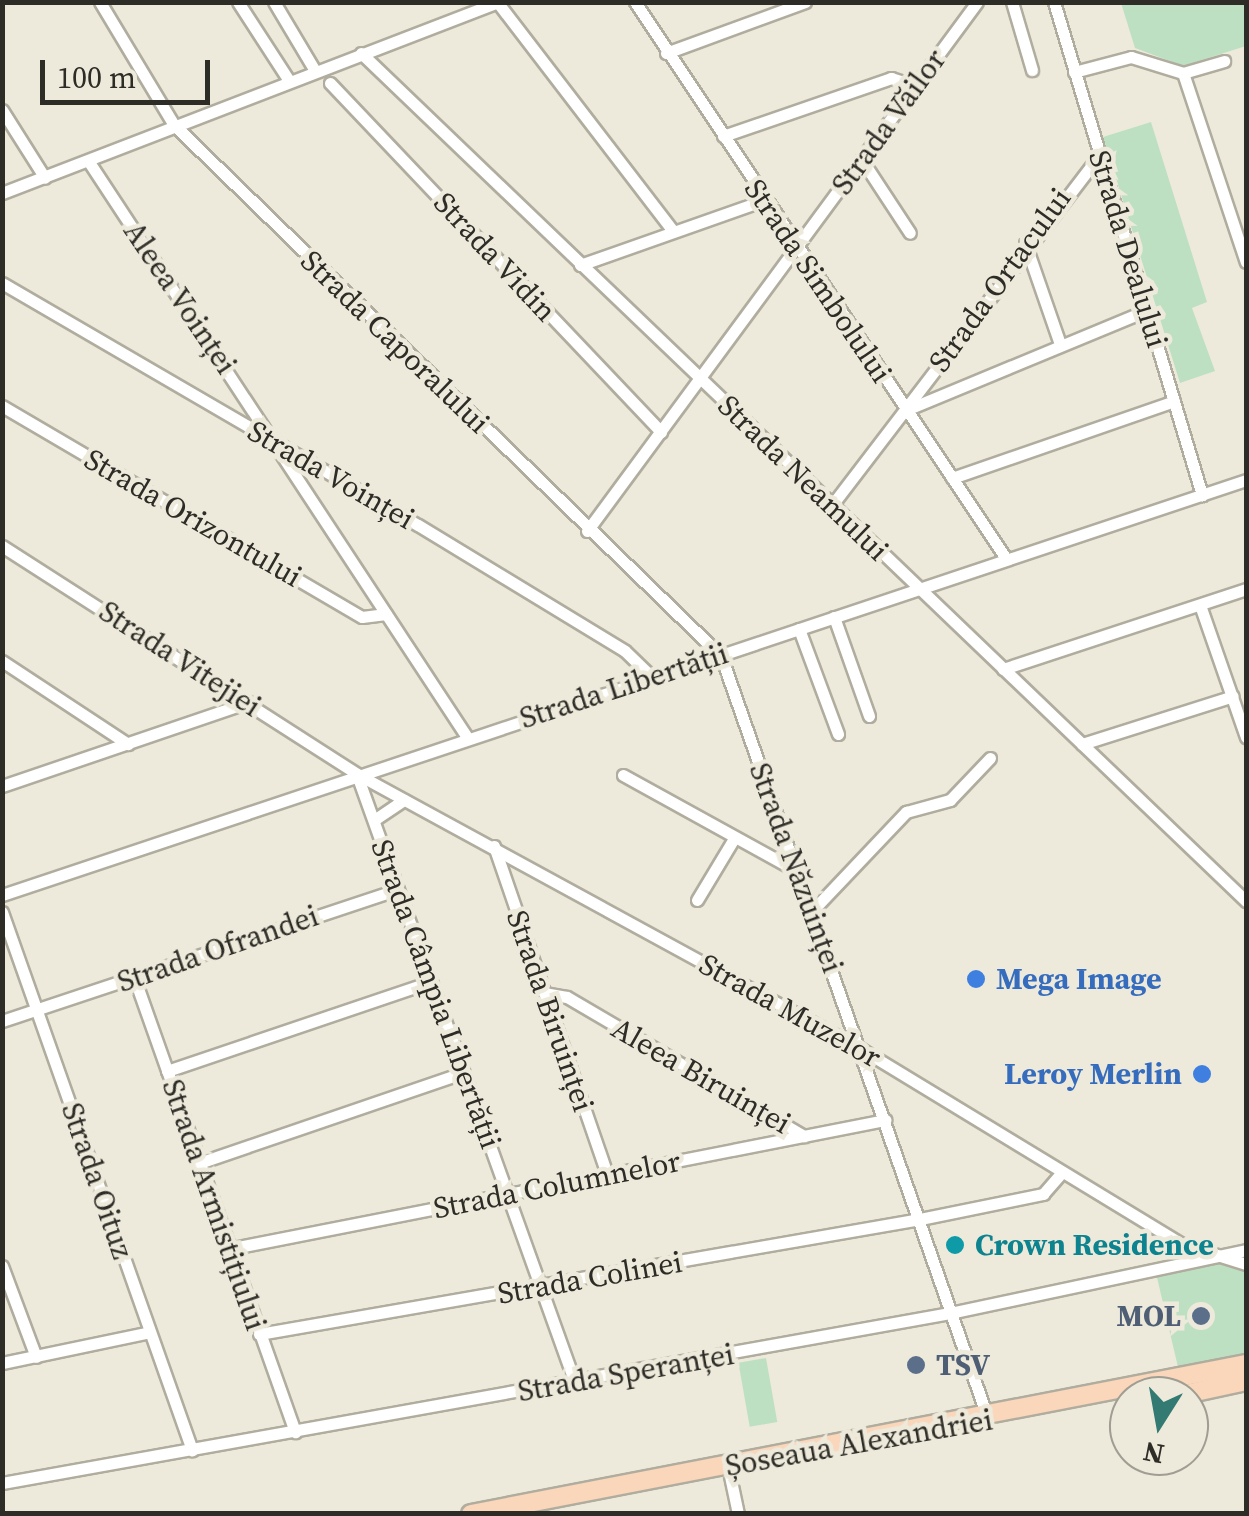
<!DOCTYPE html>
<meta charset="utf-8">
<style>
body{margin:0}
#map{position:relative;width:1249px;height:1516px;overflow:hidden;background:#edeadb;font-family:"Source Serif 4",serif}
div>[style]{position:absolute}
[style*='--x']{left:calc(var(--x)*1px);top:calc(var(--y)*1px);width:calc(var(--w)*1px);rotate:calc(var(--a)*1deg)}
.green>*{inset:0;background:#bee0c2;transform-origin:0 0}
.roads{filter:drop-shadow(2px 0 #b0ad9f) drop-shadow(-2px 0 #b0ad9f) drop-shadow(0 2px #b0ad9f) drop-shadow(0 -2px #b0ad9f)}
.street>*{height:11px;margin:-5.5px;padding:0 5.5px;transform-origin:5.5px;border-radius:5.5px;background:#fff}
.primary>*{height:18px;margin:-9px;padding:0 9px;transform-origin:9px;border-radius:9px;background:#fad6bb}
.dots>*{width:28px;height:28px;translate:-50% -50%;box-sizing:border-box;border:5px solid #edeadb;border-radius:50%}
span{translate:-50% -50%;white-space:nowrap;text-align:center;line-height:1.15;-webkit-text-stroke:9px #edeadb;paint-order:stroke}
.street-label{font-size:30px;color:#2d2c26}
.shop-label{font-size:30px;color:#366cbe;font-weight:700}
.left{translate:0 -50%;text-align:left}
.right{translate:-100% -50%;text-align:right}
.culture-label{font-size:30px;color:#0d838f;font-weight:700}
.service-label{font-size:30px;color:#4e5e75;font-weight:700}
.frame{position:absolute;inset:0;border:5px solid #2d2c26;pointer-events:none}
.north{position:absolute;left:1109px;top:1376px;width:100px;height:100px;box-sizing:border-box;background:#edeadb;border:2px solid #a09e93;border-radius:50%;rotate:191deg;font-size:28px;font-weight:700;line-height:40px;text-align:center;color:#2d2c26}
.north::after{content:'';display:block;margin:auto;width:35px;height:45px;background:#337a72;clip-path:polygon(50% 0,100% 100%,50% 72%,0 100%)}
.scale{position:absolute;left:40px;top:60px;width:170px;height:45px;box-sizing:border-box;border:5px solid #2d2c26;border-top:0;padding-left:12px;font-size:30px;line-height:35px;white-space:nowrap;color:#2d2c26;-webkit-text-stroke:8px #edeadb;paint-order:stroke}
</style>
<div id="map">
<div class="green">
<div style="clip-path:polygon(1121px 3px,1246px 3px,1246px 46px,1183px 66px,1135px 48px)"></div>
<div style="clip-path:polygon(1151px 122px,1207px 302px,1192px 308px,1215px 371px,1180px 383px,1103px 137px)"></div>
<div style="clip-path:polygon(1246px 1249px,1246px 1257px,1224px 1256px,1246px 1264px,1246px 1364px,1181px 1380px,1155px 1269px)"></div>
<div style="left:766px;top:1358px;width:65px;height:28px;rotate:80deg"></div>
</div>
<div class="roads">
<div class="street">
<div style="--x:100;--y:2;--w:144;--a:59"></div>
<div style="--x:174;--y:125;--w:762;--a:44.15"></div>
<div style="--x:721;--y:656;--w:808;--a:70.71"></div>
<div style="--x:238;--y:2;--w:92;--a:57"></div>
<div style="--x:274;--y:2;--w:78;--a:59.2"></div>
<div style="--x:635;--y:2;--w:667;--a:56.31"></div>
<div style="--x:1012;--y:2;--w:71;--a:73.6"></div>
<div style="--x:1054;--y:2;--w:515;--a:73.29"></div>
<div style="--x:498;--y:3;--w:287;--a:52.5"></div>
<div style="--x:361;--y:53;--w:1226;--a:43.78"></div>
<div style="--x:666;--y:53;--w:148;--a:-20.1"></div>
<div style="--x:1074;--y:72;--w:59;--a:-14.7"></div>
<div style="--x:1131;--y:57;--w:54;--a:17.1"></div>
<div style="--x:1183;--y:73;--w:199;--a:71.6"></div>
<div style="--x:1183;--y:73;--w:43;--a:-16.3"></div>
<div style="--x:330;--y:83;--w:481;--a:46.5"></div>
<div style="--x:2;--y:110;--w:80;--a:57.7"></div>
<div style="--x:723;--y:136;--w:178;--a:-19"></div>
<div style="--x:891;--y:78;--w:25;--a:18"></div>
<div style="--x:862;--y:160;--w:87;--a:56.7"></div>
<div style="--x:89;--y:162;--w:688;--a:56.68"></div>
<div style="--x:2;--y:193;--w:532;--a:-21.06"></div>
<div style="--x:1025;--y:243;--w:107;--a:70.9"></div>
<div style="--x:580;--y:265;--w:196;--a:-19.4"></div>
<div style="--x:2;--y:283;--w:481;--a:30.2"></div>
<div style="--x:418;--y:525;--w:242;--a:31.3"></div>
<div style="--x:625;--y:651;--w:37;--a:44"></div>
<div style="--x:2;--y:406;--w:417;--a:30.4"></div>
<div style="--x:362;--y:617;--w:24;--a:-7"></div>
<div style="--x:906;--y:410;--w:261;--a:-22.5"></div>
<div style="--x:952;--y:478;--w:235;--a:-19.1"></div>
<div style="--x:832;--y:505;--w:441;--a:-52.6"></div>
<div style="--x:587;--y:531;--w:657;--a:-53.6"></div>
<div style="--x:2;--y:546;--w:422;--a:32.7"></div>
<div style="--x:357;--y:774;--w:574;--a:28.62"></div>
<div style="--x:861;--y:1049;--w:376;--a:31.3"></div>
<div style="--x:1182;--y:1244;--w:67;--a:17.4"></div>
<div style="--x:1200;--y:605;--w:140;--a:70.8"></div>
<div style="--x:834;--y:617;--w:105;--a:70.5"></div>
<div style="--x:799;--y:629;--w:112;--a:69.6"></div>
<div style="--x:2;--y:661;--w:151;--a:33.4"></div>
<div style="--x:1003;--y:669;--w:256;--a:-18.2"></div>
<div style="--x:1082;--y:744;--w:158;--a:-17.6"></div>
<div style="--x:357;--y:775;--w:646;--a:70.27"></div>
<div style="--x:623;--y:775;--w:199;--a:28.9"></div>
<div style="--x:2;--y:786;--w:261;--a:-18.8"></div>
<div style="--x:374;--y:820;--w:36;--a:-34"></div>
<div style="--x:494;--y:846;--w:348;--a:71"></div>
<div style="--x:2;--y:895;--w:1311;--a:-18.45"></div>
<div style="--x:697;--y:900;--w:70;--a:-59"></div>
<div style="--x:812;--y:911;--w:137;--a:-46.5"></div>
<div style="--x:906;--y:812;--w:46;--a:-15.3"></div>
<div style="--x:950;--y:800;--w:58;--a:-46.4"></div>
<div style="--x:2;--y:912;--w:571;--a:70.55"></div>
<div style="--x:134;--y:977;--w:483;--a:70.5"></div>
<div style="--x:544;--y:993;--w:23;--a:10"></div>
<div style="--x:567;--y:997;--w:275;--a:30.4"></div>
<div style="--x:2;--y:1021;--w:417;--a:-18.4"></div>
<div style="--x:167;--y:1071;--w:278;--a:-18.7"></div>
<div style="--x:199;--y:1163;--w:278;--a:-18.9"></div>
<div style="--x:228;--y:1249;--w:670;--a:-11.11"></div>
<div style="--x:2;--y:1266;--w:97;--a:69.5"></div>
<div style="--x:259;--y:1334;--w:671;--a:-9.87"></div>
<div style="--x:920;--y:1219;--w:126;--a:-11.5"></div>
<div style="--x:1043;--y:1194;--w:29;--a:-49"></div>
<div style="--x:2;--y:1363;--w:151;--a:-11.8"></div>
<div style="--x:730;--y:1476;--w:39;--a:78"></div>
<div style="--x:2;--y:1483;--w:963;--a:-10.17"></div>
<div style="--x:950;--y:1313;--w:303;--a:-12"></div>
</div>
<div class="primary">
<div style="--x:1177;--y:1396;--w:71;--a:-12.3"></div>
<div style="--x:471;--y:1514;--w:789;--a:-10.95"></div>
</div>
</div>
<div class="dots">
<div style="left:976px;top:979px;background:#3f7fe0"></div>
<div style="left:1202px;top:1074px;background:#3f7fe0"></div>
<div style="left:955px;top:1245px;background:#0f9aa8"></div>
<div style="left:1201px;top:1316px;background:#5c6f8a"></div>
<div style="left:916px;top:1365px;background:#5c6f8a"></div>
</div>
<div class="street-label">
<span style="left:889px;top:122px;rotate:-54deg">Strada Văilor</span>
<span style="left:1128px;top:249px;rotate:73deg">Strada Dealului</span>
<span style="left:495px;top:257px;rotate:47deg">Strada Vidin</span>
<span style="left:1000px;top:280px;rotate:-54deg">Strada Ortacului</span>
<span style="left:818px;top:281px;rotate:56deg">Strada Simbolului</span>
<span style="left:180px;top:298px;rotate:56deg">Aleea Voinței</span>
<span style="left:395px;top:342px;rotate:44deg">Strada Caporalului</span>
<span style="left:331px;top:475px;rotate:30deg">Strada Voinței</span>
<span style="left:803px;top:478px;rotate:44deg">Strada Neamului</span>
<span style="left:193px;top:518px;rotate:30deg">Strada Orizontului</span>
<span style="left:180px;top:659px;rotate:33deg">Strada Vitejiei</span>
<span style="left:624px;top:686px;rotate:-18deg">Strada Libertății</span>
<span style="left:796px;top:868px;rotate:70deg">Strada Năzuinței</span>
<span style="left:218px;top:949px;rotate:-19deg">Strada Ofrandei</span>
<span style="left:436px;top:994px;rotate:70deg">Strada Câmpia Libertății</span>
<span style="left:550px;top:1011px;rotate:71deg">Strada Biruinței</span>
<span style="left:790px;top:1011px;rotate:29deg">Strada Muzelor</span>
<span style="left:701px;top:1076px;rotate:30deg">Aleea Biruinței</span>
<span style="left:97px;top:1181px;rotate:71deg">Strada Oituz</span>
<span style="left:557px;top:1185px;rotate:-11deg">Strada Columnelor</span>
<span style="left:214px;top:1205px;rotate:71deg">Strada Armistițiului</span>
<span style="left:590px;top:1278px;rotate:-10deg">Strada Colinei</span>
<span style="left:626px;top:1373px;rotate:-10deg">Strada Speranței</span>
<span style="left:859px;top:1443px;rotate:-10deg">Șoseaua Alexandriei</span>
</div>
<div class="shop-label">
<span class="left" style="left:996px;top:979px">Mega Image</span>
<span class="right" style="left:1182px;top:1074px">Leroy Merlin</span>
</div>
<div class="culture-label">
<span class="left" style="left:975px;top:1245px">Crown Residence</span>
</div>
<div class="service-label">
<span class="right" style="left:1181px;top:1316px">MOL</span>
<span class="left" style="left:936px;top:1365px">TSV</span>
</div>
<div class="frame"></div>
<div class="north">N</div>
<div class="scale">100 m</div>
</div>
